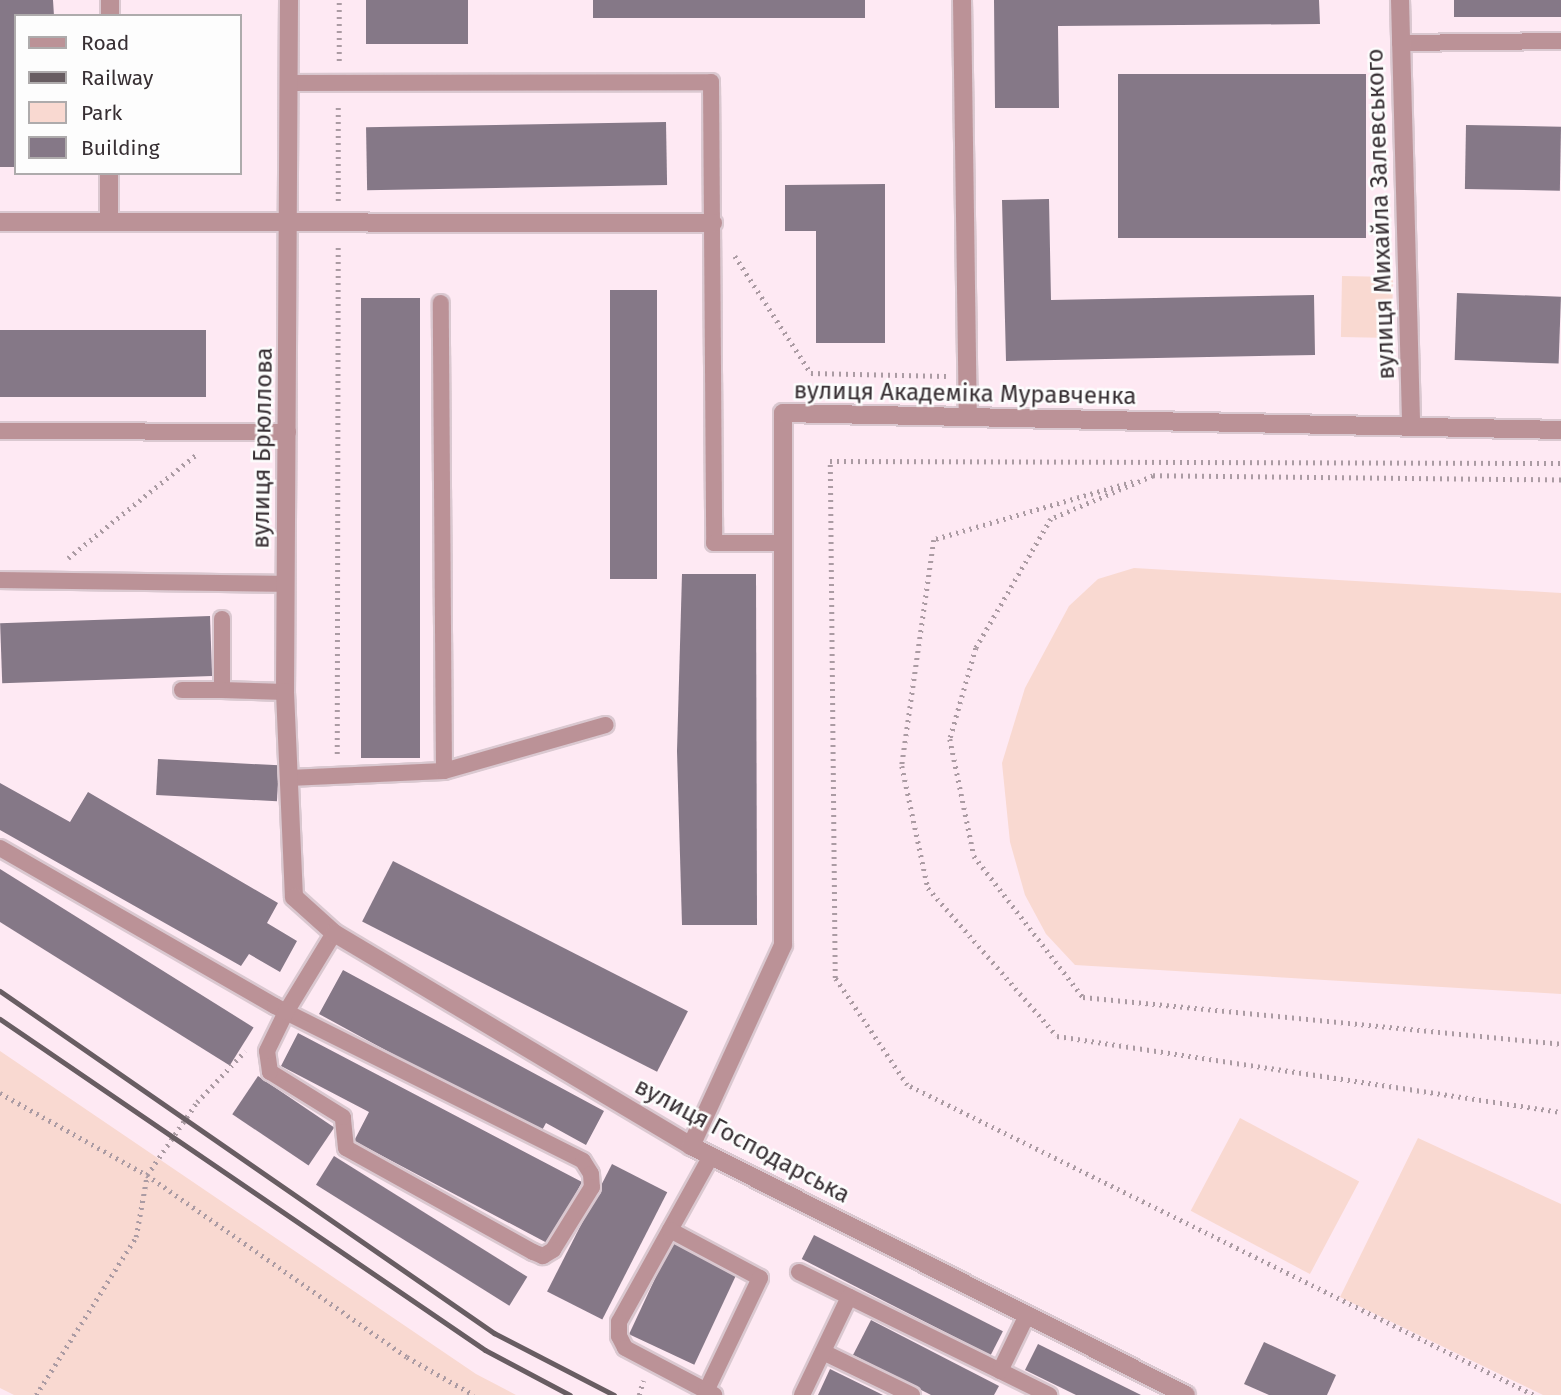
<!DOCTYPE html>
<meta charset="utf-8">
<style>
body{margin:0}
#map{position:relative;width:1561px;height:1395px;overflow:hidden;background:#fee9f3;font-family:"Fira Sans",sans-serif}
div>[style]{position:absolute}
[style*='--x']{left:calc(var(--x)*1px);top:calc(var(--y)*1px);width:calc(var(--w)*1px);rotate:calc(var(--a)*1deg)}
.green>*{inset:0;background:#f9d9d1;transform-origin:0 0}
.building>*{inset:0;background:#857887;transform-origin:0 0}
.path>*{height:4.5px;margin-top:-2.25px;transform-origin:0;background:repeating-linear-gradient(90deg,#ab9ba3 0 2px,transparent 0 7px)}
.roads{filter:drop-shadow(2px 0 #dac8d0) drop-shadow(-2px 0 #dac8d0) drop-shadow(0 2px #dac8d0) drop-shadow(0 -2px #dac8d0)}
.lane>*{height:16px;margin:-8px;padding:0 8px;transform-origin:8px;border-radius:8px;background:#bb9297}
.street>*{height:18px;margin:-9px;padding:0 9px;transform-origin:9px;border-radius:9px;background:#bb9297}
.rail>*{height:5px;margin:-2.5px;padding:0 2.5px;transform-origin:2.5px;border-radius:2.5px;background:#685d62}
span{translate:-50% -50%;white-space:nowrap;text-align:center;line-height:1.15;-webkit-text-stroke:5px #fdfdfd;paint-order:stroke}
.street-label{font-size:24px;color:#372f33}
.legend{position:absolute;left:14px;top:14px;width:228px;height:161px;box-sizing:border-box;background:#fdfdfd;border:2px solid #aeabac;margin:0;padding:9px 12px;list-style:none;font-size:21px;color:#372f33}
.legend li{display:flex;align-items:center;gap:14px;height:35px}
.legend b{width:35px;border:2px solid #aeabac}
</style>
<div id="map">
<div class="green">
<div style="left:1342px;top:276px;width:51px;height:61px;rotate:1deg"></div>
<div style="clip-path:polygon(1134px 568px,1561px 593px,1561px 994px,1075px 965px,1046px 934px,1025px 895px,1010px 842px,1002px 763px,1025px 688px,1069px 606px,1098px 579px)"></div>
<div style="clip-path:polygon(0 1051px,476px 1374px,516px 1395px,14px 1395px,0 1388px)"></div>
<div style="left:1240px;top:1118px;width:135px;height:105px;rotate:28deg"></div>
<div style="clip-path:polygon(1418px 1138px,1561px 1204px,1561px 1395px,1543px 1395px,1340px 1297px)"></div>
</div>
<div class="building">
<div style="clip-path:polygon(0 0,53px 0,54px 16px,16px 16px,16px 167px,0 167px)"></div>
<div style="left:366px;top:0;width:102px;height:44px"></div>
<div style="left:593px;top:0;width:272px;height:18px"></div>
<div style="clip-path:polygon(994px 0,1319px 0,1320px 24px,1058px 26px,1059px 108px,995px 108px)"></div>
<div style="left:1454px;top:0;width:107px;height:17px"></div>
<div style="left:1118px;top:74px;width:248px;height:164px"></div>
<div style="left:666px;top:122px;width:63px;height:300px;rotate:89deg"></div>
<div style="left:1466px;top:125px;width:95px;height:64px;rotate:1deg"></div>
<div style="clip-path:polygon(885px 184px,885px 343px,816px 343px,816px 231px,785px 231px,785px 185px)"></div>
<div style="clip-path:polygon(1049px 199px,1051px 300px,1314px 295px,1315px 355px,1006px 361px,1002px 200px)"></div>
<div style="left:610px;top:290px;width:47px;height:289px"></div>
<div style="left:1457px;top:293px;width:104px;height:67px;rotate:2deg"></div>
<div style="left:420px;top:298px;width:460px;height:59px;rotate:90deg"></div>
<div style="left:0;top:330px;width:206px;height:67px"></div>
<div style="clip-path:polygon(682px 574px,756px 574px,757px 925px,682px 925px,677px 751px)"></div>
<div style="left:210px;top:616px;width:60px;height:210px;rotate:88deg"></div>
<div style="left:158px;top:759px;width:121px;height:36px;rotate:3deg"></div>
<div style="clip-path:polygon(0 783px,70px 822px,88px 792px,278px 903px,267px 923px,297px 941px,280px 972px,249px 954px,241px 966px,0 830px)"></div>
<div style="left:393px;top:861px;width:331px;height:68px;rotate:27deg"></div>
<div style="left:0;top:869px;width:299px;height:45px;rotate:32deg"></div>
<div style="clip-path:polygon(343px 970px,604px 1111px,586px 1145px,546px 1123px,540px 1134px,319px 1014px)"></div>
<div style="clip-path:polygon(298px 1033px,582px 1182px,549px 1244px,354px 1141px,369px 1112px,281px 1066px)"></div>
<div style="left:258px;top:1076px;width:92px;height:46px;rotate:34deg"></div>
<div style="left:334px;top:1156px;width:228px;height:34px;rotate:32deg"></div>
<div style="left:612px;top:1164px;width:62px;height:143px;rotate:27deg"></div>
<div style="left:814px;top:1235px;width:212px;height:27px;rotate:27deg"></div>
<div style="left:673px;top:1240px;width:72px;height:104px;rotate:25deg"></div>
<div style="clip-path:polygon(871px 1320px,999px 1386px,994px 1395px,931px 1395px,853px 1355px)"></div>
<div style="clip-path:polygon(1264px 1342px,1336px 1375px,1327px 1395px,1269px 1395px,1244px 1384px)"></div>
<div style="clip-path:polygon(1038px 1344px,1141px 1395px,1076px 1395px,1025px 1370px)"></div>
<div style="clip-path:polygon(830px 1369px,883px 1395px,818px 1395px)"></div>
</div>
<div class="path">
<div style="--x:339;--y:61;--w:61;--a:-90"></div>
<div style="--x:338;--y:201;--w:97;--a:-90"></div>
<div style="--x:735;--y:256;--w:140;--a:57"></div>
<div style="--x:811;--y:373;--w:135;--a:1.3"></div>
<div style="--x:1561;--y:480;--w:408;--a:-179.4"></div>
<div style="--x:1153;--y:476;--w:111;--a:157.1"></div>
<div style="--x:1051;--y:519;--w:149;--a:120.2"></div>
<div style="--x:976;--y:648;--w:95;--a:105.9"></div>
<div style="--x:950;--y:739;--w:119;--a:78.4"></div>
<div style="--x:974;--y:856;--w:178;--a:52.3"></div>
<div style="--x:1083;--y:997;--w:480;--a:5.6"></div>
<div style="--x:1133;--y:482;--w:207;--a:163.8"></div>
<div style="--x:934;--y:540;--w:228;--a:98.1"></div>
<div style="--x:902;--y:766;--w:125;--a:78"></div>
<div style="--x:928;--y:888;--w:196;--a:48.9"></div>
<div style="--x:1057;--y:1036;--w:510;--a:8.58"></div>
<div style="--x:68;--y:558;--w:167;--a:-38.9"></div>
<div style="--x:337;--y:754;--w:510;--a:-89.89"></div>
<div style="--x:0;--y:1093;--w:168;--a:29.2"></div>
<div style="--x:147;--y:1175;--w:317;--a:35"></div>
<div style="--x:407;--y:1357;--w:77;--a:29.6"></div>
<div style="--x:36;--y:1395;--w:187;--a:-57.7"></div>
<div style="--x:136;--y:1237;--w:63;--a:-79.9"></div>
<div style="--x:147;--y:1175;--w:88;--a:-55.6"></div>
<div style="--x:197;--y:1102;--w:70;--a:-46.7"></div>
<div style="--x:639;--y:1395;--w:15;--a:-74"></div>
<div style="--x:1533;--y:1395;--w:699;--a:-153.66"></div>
<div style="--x:907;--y:1085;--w:129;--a:-123.9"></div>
<div style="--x:835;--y:978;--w:517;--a:-90.55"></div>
<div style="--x:830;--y:461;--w:731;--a:0.16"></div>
</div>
<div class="roads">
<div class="lane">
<div style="--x:1400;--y:43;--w:161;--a:-0.7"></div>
<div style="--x:289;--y:83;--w:422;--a:-0.1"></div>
<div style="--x:711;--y:82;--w:461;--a:89.6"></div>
<div style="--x:714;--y:543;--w:69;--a:0"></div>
<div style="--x:0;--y:431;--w:288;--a:0.2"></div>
<div style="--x:0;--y:580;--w:286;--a:0.8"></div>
<div style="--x:222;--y:619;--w:71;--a:90"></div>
<div style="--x:222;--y:690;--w:63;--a:1.8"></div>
<div style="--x:182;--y:690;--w:40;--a:0"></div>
<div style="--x:444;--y:771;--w:168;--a:-15.9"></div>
<div style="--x:289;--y:778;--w:155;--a:-2.6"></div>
<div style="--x:444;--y:771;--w:468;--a:-90.4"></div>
<div style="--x:0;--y:848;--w:317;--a:29.9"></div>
<div style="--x:275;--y:1006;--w:13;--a:29"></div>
<div style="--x:286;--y:1012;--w:332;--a:26.6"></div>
<div style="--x:583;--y:1161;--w:15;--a:58"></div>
<div style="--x:591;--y:1174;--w:13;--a:86"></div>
<div style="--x:592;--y:1187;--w:74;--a:121.8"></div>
<div style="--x:553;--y:1250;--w:12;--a:149"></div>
<div style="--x:543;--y:1256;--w:11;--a:-158"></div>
<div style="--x:533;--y:1252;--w:214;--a:-150.9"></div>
<div style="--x:346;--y:1148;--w:31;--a:-96"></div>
<div style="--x:343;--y:1117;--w:86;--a:-148.3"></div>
<div style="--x:270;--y:1072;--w:21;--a:-98"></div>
<div style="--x:267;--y:1051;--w:43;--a:-64"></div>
<div style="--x:286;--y:1012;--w:92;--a:-58.7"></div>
<div style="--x:711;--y:1156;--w:190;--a:119"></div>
<div style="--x:619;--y:1322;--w:14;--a:90"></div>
<div style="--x:619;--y:1336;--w:13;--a:63"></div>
<div style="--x:625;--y:1348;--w:101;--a:27.8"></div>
<div style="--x:670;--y:1230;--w:102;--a:28.1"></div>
<div style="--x:760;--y:1278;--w:125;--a:115.5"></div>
<div style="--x:799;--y:1272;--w:279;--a:26.2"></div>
<div style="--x:823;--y:1352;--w:99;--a:25.8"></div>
<div style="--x:1000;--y:1371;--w:60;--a:-64.3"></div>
<div style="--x:802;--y:1395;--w:109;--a:-64.4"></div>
</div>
<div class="street">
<div style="--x:289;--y:0;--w:692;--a:90.33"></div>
<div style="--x:285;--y:692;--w:205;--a:87.5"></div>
<div style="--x:294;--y:897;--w:54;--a:42"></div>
<div style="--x:334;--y:933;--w:416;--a:30.8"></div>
<div style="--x:691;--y:1146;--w:554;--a:26.7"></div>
<div style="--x:962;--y:0;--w:416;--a:89.2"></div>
<div style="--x:1400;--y:0;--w:426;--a:88.5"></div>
<div style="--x:110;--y:16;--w:16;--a:-90"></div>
<div style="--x:0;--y:222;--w:713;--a:0.08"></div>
<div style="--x:109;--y:222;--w:49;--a:-90"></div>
<div style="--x:691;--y:1146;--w:221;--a:-65.4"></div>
<div style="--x:783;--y:945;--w:532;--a:-90"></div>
<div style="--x:783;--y:413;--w:778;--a:1.25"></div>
</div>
</div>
<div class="rail">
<div style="--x:0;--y:991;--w:601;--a:34.7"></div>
<div style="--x:494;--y:1333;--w:135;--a:27.3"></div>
<div style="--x:0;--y:1019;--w:587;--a:34.31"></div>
<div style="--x:485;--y:1350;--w:96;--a:27.9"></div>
</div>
<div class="street-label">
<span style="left:1381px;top:214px;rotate:-92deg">вулиця Михайла Залевського</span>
<span style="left:965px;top:394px;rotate:1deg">вулиця Академіка Муравченка</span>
<span style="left:263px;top:448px;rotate:-89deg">вулиця Брюллова</span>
<span style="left:742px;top:1141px;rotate:28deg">вулиця Господарська</span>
</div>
<ul class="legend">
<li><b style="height:9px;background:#bb9297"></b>Road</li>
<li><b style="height:9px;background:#685d62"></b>Railway</li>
<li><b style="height:19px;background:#f9d9d1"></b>Park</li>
<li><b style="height:19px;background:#857887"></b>Building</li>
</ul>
</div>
